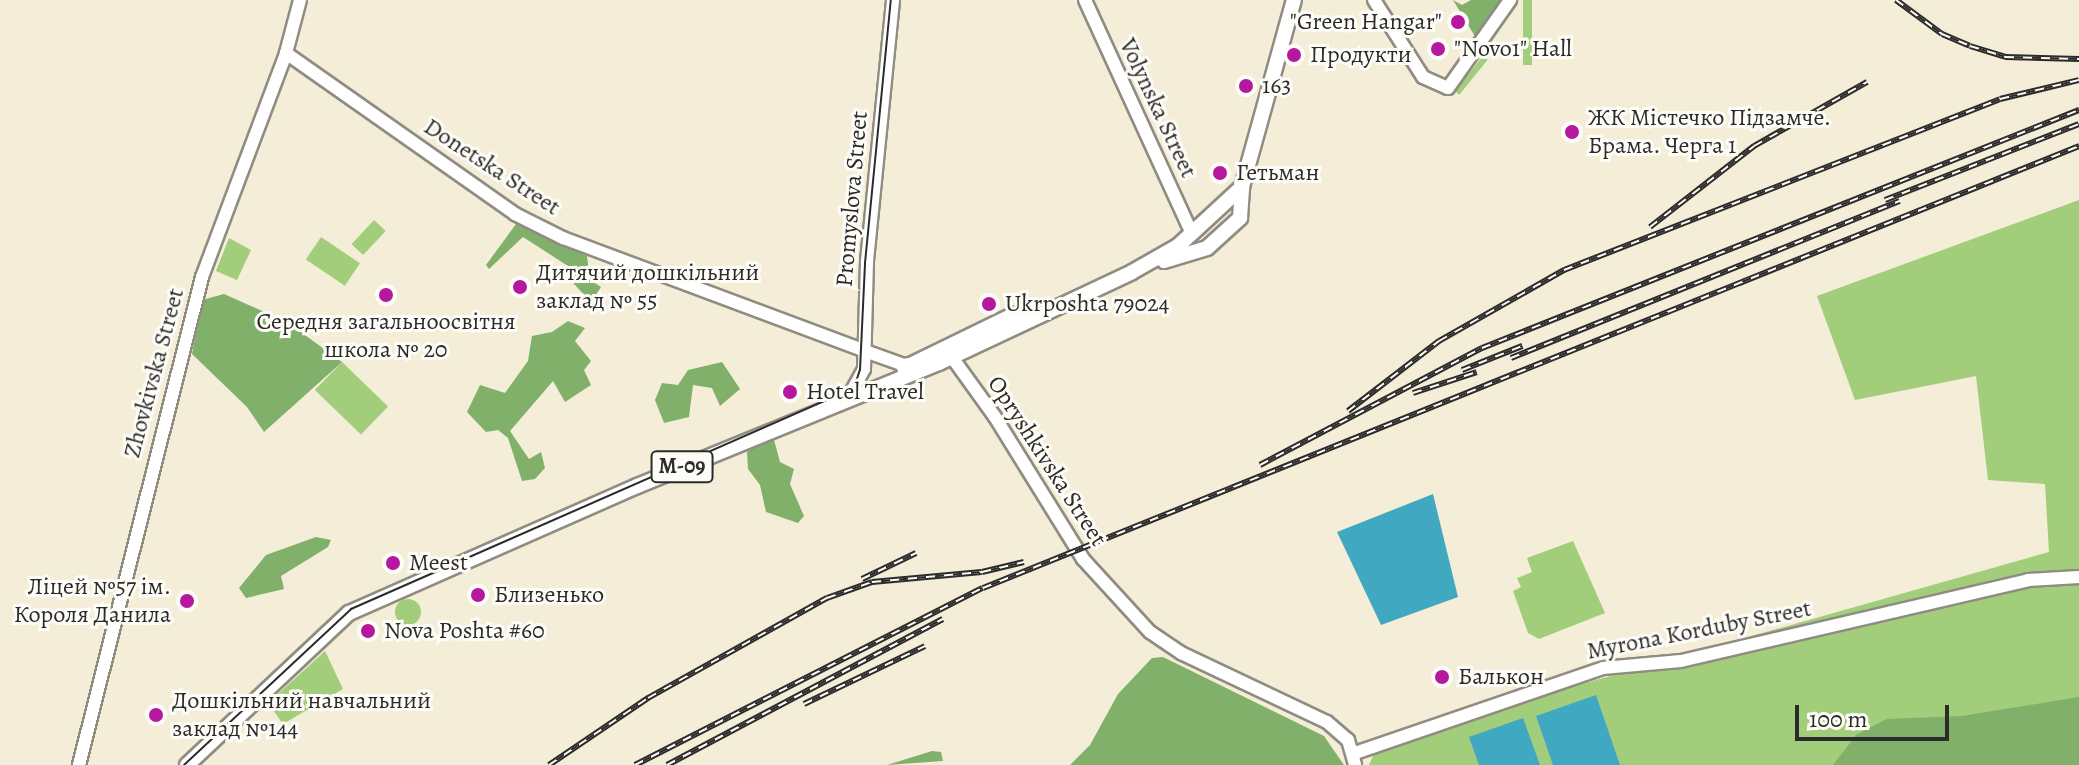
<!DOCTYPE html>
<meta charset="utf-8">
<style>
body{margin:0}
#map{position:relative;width:2079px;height:765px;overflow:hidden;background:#f4edd8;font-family:Alegreya,serif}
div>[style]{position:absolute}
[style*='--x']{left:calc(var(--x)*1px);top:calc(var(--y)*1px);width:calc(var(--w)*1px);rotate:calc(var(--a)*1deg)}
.green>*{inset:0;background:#a2cd7a;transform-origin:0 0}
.round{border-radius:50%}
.forest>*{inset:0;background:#81b06a}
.water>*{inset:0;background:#40a8c0}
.roads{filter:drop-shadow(2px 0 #908c82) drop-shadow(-2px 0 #908c82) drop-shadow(0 2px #908c82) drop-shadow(0 -2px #908c82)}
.secondary>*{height:12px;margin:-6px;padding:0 6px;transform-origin:6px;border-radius:6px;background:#fff}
.primary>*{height:14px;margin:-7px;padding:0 7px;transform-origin:7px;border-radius:7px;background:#fff}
.tram>*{height:2px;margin:-1px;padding:0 1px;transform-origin:1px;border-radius:1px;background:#2b2b2b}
.rail>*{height:6px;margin-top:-3px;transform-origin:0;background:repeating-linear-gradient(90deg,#fdfcf7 0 9px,#2b2b2b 0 18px);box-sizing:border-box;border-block:2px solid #2b2b2b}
.dots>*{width:22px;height:22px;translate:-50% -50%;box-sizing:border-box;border:4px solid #fdfcf7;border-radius:50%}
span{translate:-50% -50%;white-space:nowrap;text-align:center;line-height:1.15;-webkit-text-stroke:6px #fdfcf7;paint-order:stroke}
.shield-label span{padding:2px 6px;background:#fdfcf7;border:2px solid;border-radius:6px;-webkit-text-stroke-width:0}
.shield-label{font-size:22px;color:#2b2b2b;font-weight:700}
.poi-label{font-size:24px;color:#2b2b2b}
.right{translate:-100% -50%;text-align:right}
.left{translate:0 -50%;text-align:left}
.street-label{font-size:24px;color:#2b2b2b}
.scale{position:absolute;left:1795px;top:705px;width:154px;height:36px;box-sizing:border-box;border:4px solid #2b2b2b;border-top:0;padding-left:10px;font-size:24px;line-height:28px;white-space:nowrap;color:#2b2b2b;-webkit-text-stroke:6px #fdfcf7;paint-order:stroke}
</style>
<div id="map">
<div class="green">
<div style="left:1523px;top:0;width:9px;height:65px"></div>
<div style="left:1483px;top:56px;width:6px;height:45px;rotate:39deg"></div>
<div style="clip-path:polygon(2079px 200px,2079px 765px,1369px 765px,1375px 751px,1501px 707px,2049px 552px,2045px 484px,1988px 480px,1976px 376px,1855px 400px,1817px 296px)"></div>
<div style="left:374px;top:220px;width:16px;height:33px;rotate:43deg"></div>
<div style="left:321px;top:237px;width:47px;height:27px;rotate:34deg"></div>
<div style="clip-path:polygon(229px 238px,251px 250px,237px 280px,216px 271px)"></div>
<div style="left:342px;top:362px;width:64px;height:39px;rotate:44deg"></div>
<div style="clip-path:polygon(1573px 541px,1605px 613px,1539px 639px,1528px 633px,1513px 591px,1521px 587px,1517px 578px,1532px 572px,1527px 558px)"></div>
<div class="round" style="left:395px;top:599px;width:26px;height:26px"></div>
<div style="clip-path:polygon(325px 651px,343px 689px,283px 724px,268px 703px)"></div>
</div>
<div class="forest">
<div style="clip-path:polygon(1453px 0,1462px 5px,1471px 0,1502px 0,1476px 38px)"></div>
<div style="clip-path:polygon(516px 224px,587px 256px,590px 280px,601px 287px,591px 302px,574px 284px,568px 266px,523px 237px,489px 269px,486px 265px)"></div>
<div style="clip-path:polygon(224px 294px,287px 322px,342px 362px,264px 432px,247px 407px,192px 354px,202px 300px)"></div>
<div style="clip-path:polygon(568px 321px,585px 328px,575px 341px,591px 361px,584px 370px,591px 385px,565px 402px,553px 381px,510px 431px,529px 459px,541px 452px,545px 468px,535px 479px,522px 481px,508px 438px,498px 430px,486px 432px,467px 412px,480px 385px,505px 393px,528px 361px,532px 336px,552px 332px)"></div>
<div style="clip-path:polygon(722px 362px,740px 389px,720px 406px,712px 388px,693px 385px,689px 417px,664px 423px,655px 400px,662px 383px,678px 385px,688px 370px)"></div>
<div style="clip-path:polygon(766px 439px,774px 440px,780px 462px,794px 469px,790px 484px,804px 516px,798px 523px,766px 512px,760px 485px,748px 469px,747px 452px)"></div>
<div style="clip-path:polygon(316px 537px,331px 540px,328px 547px,281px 576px,284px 589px,246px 598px,239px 588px,266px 555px)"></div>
<div style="clip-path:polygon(1163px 657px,1324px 736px,1344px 765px,1070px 765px,1090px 745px,1118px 694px,1152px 658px)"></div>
<div style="clip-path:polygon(2079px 697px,2079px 765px,1833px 765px,1857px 734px,1887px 719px,1962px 716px)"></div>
<div style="clip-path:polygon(932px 751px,941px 752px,943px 761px,887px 765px)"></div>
</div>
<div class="water">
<div style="clip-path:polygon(1433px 494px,1458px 597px,1381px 625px,1337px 532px)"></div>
<div style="clip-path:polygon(1596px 695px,1620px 765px,1553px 765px,1536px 716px)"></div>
<div style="clip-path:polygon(1523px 718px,1540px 765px,1479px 765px,1469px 737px)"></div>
</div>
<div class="roads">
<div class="secondary">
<div style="--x:1085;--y:0;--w:257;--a:65.4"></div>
<div style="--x:1374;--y:0;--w:91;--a:57.5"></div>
<div style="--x:1423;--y:77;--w:27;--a:24"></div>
<div style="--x:1448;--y:88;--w:108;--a:-54.8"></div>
<div style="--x:286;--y:53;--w:280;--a:35.1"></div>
<div style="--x:515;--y:214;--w:54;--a:26.6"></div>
<div style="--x:563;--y:238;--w:319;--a:20.5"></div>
<div style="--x:862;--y:350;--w:45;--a:19.7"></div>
<div style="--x:904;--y:365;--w:11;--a:-10"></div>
<div style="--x:944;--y:356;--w:11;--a:22"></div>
<div style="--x:954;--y:360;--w:70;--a:54.3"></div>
<div style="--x:995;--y:417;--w:167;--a:58.2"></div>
<div style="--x:1083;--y:559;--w:99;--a:47.5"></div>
<div style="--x:1150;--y:632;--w:37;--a:34"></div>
<div style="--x:1181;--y:653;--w:161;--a:25.3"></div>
<div style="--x:1327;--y:722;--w:28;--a:41"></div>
<div style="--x:1348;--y:740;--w:26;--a:74"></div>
<div style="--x:848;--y:398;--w:33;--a:-61"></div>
<div style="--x:864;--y:369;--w:108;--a:-88.4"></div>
<div style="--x:867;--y:261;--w:262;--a:-84.3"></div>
<div style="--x:1355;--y:753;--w:262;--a:-18.9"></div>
<div style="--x:1603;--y:668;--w:78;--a:-5.1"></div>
<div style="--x:1681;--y:661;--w:356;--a:-13.1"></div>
<div style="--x:2028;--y:580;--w:51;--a:-3.4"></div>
<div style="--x:79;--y:765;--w:503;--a:-75.85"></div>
<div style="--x:202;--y:277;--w:239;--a:-69.4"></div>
<div style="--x:286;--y:53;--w:55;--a:-75.2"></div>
</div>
<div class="primary">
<div style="--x:1164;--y:261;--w:45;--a:-16.8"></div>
<div style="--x:1207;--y:248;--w:45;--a:-42.3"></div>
<div style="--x:1240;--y:218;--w:31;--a:-86"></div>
<div style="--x:1242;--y:187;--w:194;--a:-74.5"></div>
<div style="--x:904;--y:368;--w:121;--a:-25.9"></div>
<div style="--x:1013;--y:315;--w:21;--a:-11"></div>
<div style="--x:187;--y:765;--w:222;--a:-43.2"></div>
<div style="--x:349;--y:613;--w:315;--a:-23.8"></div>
<div style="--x:637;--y:486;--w:326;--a:-22.2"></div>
<div style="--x:939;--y:363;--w:213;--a:-25.2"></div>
<div style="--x:1132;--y:272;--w:53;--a:-29.5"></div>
<div style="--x:1178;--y:246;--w:87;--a:-42.7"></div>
</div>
</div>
<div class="tram">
<div style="--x:184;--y:765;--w:229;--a:-43"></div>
<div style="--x:351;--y:609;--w:549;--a:-23.72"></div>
<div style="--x:854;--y:388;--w:19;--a:-72"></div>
<div style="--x:860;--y:370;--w:107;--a:-87.3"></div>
<div style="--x:865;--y:263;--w:264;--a:-84.4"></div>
</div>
<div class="rail">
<div style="--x:1896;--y:0;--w:57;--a:36.5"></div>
<div style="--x:1942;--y:34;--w:30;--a:23"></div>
<div style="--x:1970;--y:46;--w:37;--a:17"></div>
<div style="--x:2005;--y:57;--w:74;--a:1.5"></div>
<div style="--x:1885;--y:200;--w:208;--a:-21.4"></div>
<div style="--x:1650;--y:227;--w:132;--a:-37.9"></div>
<div style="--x:1754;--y:146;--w:130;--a:-29.5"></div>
<div style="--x:1511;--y:358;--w:419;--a:-22"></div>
<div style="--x:1462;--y:370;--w:65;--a:-21.8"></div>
<div style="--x:1413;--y:393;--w:67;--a:-18.2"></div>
<div style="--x:1348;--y:411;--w:115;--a:-37.6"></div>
<div style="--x:1439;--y:341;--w:144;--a:-29.6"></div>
<div style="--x:1564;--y:270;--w:468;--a:-21.4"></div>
<div style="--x:2000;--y:99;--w:81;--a:-13.5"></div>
<div style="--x:1260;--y:465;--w:251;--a:-27.8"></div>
<div style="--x:1482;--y:348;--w:643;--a:-21.74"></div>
<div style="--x:862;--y:579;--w:60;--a:-25.7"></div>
<div style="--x:804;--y:704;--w:134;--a:-25.6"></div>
<div style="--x:549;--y:765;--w:120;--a:-34.1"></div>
<div style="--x:648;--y:698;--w:205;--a:-29.2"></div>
<div style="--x:827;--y:598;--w:48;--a:-19.6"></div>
<div style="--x:872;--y:582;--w:110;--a:-5.2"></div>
<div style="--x:982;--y:572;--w:43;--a:-13.4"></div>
<div style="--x:635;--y:765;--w:390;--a:-27"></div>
<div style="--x:983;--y:588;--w:1182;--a:-21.96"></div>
<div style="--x:667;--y:765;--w:312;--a:-27.9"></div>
</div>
<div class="dots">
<div style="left:1458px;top:22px;background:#b5179e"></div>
<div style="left:1438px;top:49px;background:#b5179e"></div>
<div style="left:1294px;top:55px;background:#b5179e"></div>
<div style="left:1246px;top:86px;background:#b5179e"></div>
<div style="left:1572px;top:132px;background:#b5179e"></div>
<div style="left:1220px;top:173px;background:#b5179e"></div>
<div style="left:520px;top:287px;background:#b5179e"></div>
<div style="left:386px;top:295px;background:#b5179e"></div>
<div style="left:989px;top:304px;background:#b5179e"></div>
<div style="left:790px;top:392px;background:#b5179e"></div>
<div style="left:393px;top:563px;background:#b5179e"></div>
<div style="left:478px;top:595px;background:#b5179e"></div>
<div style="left:187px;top:601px;background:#b5179e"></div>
<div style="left:368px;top:631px;background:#b5179e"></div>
<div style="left:1442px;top:677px;background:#b5179e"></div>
<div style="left:156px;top:715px;background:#b5179e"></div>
</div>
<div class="shield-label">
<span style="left:682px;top:467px">М-09</span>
</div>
<div class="poi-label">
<span class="right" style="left:1442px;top:22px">"Green Hangar"</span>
<span class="left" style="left:1454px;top:49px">"Novo1" Hall</span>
<span class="left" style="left:1310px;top:55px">Продукти</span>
<span class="left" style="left:1262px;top:86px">163</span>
<span class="left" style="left:1588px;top:132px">ЖК Містечко Підзамче.<br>Брама. Черга 1</span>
<span class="left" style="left:1236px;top:173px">Гетьман</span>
<span class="left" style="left:536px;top:287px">Дитячий дошкільний<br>заклад № 55</span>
<span class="left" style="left:1005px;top:304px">Ukrposhta 79024</span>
<span style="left:386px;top:336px">Середня загальноосвітня<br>школа № 20</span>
<span class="left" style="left:806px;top:392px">Hotel Travel</span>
<span class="left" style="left:409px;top:563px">Meest</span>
<span class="right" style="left:171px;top:601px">Ліцей №57 ім.<br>Короля Данила</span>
<span class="left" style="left:494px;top:595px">Близенько</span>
<span class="left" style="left:384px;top:631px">Nova Poshta #60</span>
<span class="left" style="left:1458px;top:677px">Балькон</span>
<span class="left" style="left:172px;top:715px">Дошкільний навчальний<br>заклад №144</span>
</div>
<div class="street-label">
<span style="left:1158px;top:108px;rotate:65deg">Volynska Street</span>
<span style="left:492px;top:167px;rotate:33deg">Donetska Street</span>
<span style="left:852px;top:199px;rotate:-85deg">Promyslova Street</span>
<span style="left:154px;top:373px;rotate:-75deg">Zhovkivska Street</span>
<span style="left:1047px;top:461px;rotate:57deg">Opryshkivska Street</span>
<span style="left:1699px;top:630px;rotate:-11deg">Myrona Korduby Street</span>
</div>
<div class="scale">100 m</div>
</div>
